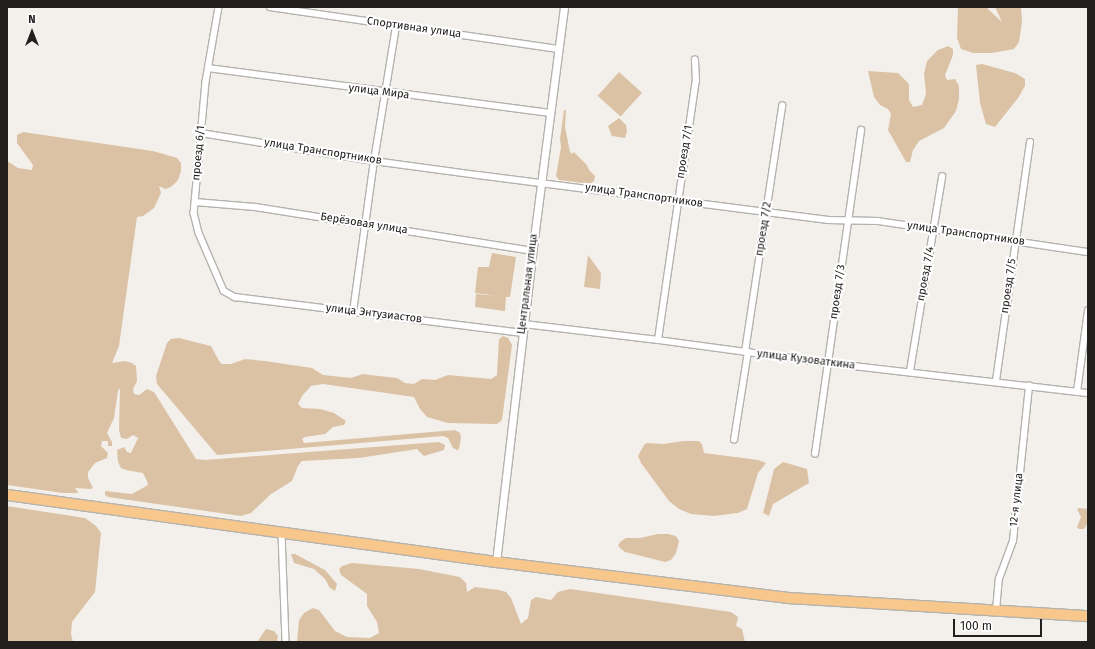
<!DOCTYPE html>
<meta charset="utf-8">
<style>
body{margin:0}
#map{position:relative;width:1095px;height:649px;overflow:hidden;background:#f3f0ec;font-family:"Fira Sans",sans-serif}
div>[style]{position:absolute}
[style*='--x']{left:calc(var(--x)*1px);top:calc(var(--y)*1px);width:calc(var(--w)*1px);rotate:calc(var(--a)*1deg)}
.green>*{inset:0;background:#dbc2a5;transform-origin:0 0}
.roads{filter:drop-shadow(1px 0 #b5b2ae) drop-shadow(-1px 0 #b5b2ae) drop-shadow(0 1px #b5b2ae) drop-shadow(0 -1px #b5b2ae)}
.minor>*{height:5.5px;margin:-2.75px;padding:0 2.75px;transform-origin:2.75px;border-radius:2.75px;background:#fff}
.tertiary>*{height:7px;margin:-3.5px;padding:0 3.5px;transform-origin:3.5px;border-radius:3.5px;background:#fff}
.trunk>*{height:10px;margin:-5px;padding:0 5px;transform-origin:5px;border-radius:5px;background:#f8c78b}
span{translate:-50% -50%;white-space:nowrap;text-align:center;line-height:1.15;-webkit-text-stroke:4px #fff;paint-order:stroke}
.street-label{font-size:11px;color:#21201f}
.frame{position:absolute;inset:0;border:8px solid #21201f;pointer-events:none}
.north{position:absolute;left:12px;top:12px;width:40px;height:40px;-webkit-text-stroke:3px #fff;paint-order:stroke;rotate:0deg;font-size:11px;font-weight:700;line-height:16px;text-align:center;color:#21201f}
.north::after{content:'';display:block;margin:auto;width:14px;height:18px;background:#21201f;clip-path:polygon(50% 0,100% 100%,50% 72%,0 100%)}
.scale{position:absolute;left:953px;top:619px;width:89px;height:18px;box-sizing:border-box;border:2px solid #21201f;border-top:0;padding-left:5px;font-size:12px;line-height:14px;white-space:nowrap;color:#21201f;-webkit-text-stroke:3px #fff;paint-order:stroke}
</style>
<div id="map">
<div class="green">
<div style="clip-path:polygon(958px 7px,986px 7px,1002px 22px,995px 7px,1021px 7px,1022px 22px,1019px 42px,1014px 49px,992px 53px,973px 53px,961px 49px,957px 38px)"></div>
<div style="clip-path:polygon(948px 46px,953px 49px,953px 55px,945px 75px,947px 80px,955px 79px,959px 86px,959px 99px,956px 111px,944px 128px,919px 141px,913px 150px,910px 162px,906px 162px,888px 130px,891px 114px,888px 109px,880px 105px,874px 97px,868px 71px,898px 73px,909px 84px,909px 100px,913px 107px,922px 105px,926px 94px,924px 74px,927px 61px,938px 50px)"></div>
<div style="clip-path:polygon(982px 64px,1015px 73px,1025px 79px,1025px 86px,1018px 98px,995px 127px,986px 124px,980px 103px,976px 65px)"></div>
<div style="left:619px;top:72px;width:31px;height:32px;rotate:42deg"></div>
<div style="clip-path:polygon(564px 110px,566px 110px,565px 127px,570px 152px,572px 154px,574px 152px,587px 165px,589px 170px,595px 176px,594px 181px,590px 184px,559px 180px,556px 176px,561px 147px,560px 139px)"></div>
<div style="clip-path:polygon(619px 118px,626px 125px,627px 131px,625px 138px,612px 136px,608px 126px)"></div>
<div style="clip-path:polygon(23px 132px,153px 151px,177px 158px,181px 163px,181px 171px,178px 180px,171px 187px,165px 189px,159px 186px,161px 193px,154px 208px,143px 216px,137px 217px,119px 346px,112px 363px,125px 361px,132px 363px,136px 366px,137px 381px,133px 389px,134px 394px,139px 395px,147px 389px,154px 392px,196px 459px,205px 460px,439px 442px,445px 445px,444px 450px,424px 456px,417px 449px,359px 458px,302px 461px,298px 466px,292px 481px,271px 494px,251px 513px,241px 516px,108px 497px,105px 495px,105px 491px,132px 494px,148px 485px,147px 481px,143px 473px,126px 470px,121px 468px,118px 462px,117px 450px,124px 447px,127px 452px,131px 453px,138px 438px,133px 435px,127px 439px,121px 438px,119px 430px,120px 388px,118px 391px,114px 418px,107px 433px,112px 442px,112px 446px,108px 446px,108px 441px,102px 441px,101px 446px,108px 453px,107px 458px,95px 463px,88px 472px,88px 478px,93px 488px,91px 489px,75px 488px,78px 492px,77px 493px,63px 493px,7px 485px,7px 161px,18px 168px,32px 170px,33px 165px,17px 143px,17px 135px)"></div>
<div style="clip-path:polygon(492px 253px,516px 257px,510px 297px,506px 297px,505px 311px,475px 307px,476px 294px,498px 296px,475px 293px,478px 267px,489px 267px)"></div>
<div style="clip-path:polygon(588px 255px,601px 273px,600px 289px,584px 287px)"></div>
<div style="clip-path:polygon(503px 336px,508px 338px,512px 345px,502px 420px,497px 424px,448px 423px,427px 417px,420px 409px,414px 397px,323px 384px,311px 386px,302px 396px,298px 404px,302px 408px,320px 409px,334px 413px,346px 421px,344px 425px,333px 427px,325px 434px,305px 437px,302px 439px,304px 443px,455px 430px,460px 433px,461px 437px,459px 449px,457px 450px,453px 448px,448px 438px,443px 436px,217px 455px,157px 384px,156px 376px,167px 343px,171px 339px,179px 338px,211px 346px,219px 361px,222px 364px,231px 364px,245px 359px,265px 361px,312px 368px,323px 375px,351px 378px,363px 374px,370px 375px,397px 378px,405px 383px,414px 384px,422px 379px,435px 380px,448px 375px,491px 379px,497px 375px,499px 339px)"></div>
<div style="clip-path:polygon(684px 441px,699px 441px,702px 444px,704px 453px,758px 460px,766px 463px,758px 473px,747px 509px,738px 513px,714px 516px,691px 514px,679px 509px,669px 501px,641px 463px,638px 456px,644px 445px,647px 443px,663px 444px)"></div>
<div style="clip-path:polygon(783px 462px,807px 469px,809px 483px,773px 504px,769px 516px,763px 513px,774px 469px)"></div>
<div style="clip-path:polygon(7px 506px,85px 518px,96px 526px,101px 533px,95px 592px,72px 622px,71px 634px,73px 642px,7px 642px)"></div>
<div style="clip-path:polygon(1079px 508px,1088px 509px,1088px 523px,1084px 529px,1079px 529px,1077px 527px,1081px 517px,1077px 509px)"></div>
<div style="clip-path:polygon(658px 534px,668px 534px,676px 536px,679px 541px,676px 553px,671px 560px,665px 562px,625px 552px,618px 546px,620px 542px,626px 538px,640px 538px)"></div>
<div style="clip-path:polygon(291px 554px,295px 554px,325px 570px,337px 584px,335px 591px,330px 588px,325px 579px,314px 569px,294px 563px)"></div>
<div style="clip-path:polygon(352px 563px,419px 569px,460px 577px,466px 583px,467px 592px,475px 587px,499px 590px,506px 592px,511px 598px,521px 624px,528px 618px,531px 600px,536px 597px,551px 600px,558px 592px,570px 589px,731px 612px,738px 617px,736px 626px,742px 629px,745px 642px,297px 642px,299px 620px,304px 613px,313px 608px,319px 610px,335px 631px,347px 637px,370px 638px,379px 633px,377px 622px,367px 606px,367px 594px,341px 575px,339px 569px,342px 566px)"></div>
<div style="clip-path:polygon(266px 629px,274px 631px,278px 636px,277px 642px,257px 642px)"></div>
</div>
<div class="roads">
<div class="minor">
<div style="--x:219;--y:7;--w:76;--a:99.8"></div>
<div style="--x:206;--y:82;--w:132;--a:95.2"></div>
<div style="--x:194;--y:213;--w:21;--a:76"></div>
<div style="--x:199;--y:233;--w:63;--a:66.7"></div>
<div style="--x:224;--y:291;--w:13;--a:29"></div>
<div style="--x:235;--y:297;--w:290;--a:7.1"></div>
<div style="--x:270;--y:7;--w:291;--a:8.3"></div>
<div style="--x:208;--y:68;--w:345;--a:7.5"></div>
<div style="--x:201;--y:133;--w:175;--a:9.2"></div>
<div style="--x:374;--y:161;--w:105;--a:7.7"></div>
<div style="--x:478;--y:175;--w:353;--a:7.3"></div>
<div style="--x:828;--y:220;--w:50;--a:1.1"></div>
<div style="--x:878;--y:221;--w:212;--a:8.4"></div>
<div style="--x:195;--y:202;--w:60;--a:4.8"></div>
<div style="--x:255;--y:207;--w:280;--a:9"></div>
<div style="--x:353;--y:312;--w:152;--a:-82.1"></div>
<div style="--x:374;--y:161;--w:137;--a:-80.7"></div>
<div style="--x:524;--y:324;--w:135;--a:6.8"></div>
<div style="--x:658;--y:340;--w:172;--a:7.7"></div>
<div style="--x:828;--y:363;--w:262;--a:6.6"></div>
<div style="--x:658;--y:340;--w:262;--a:-81.7"></div>
<div style="--x:696;--y:81;--w:21;--a:-93"></div>
<div style="--x:745;--y:352;--w:249;--a:-81.4"></div>
<div style="--x:910;--y:371;--w:197;--a:-80.6"></div>
<div style="--x:996;--y:381;--w:241;--a:-81.9"></div>
<div style="--x:1077;--y:392;--w:82;--a:-82.3"></div>
<div style="--x:734;--y:440;--w:89;--a:-81"></div>
<div style="--x:815;--y:454;--w:327;--a:-81.9"></div>
<div style="--x:282;--y:533;--w:109;--a:87.9"></div>
<div style="--x:996;--y:611;--w:32;--a:-85"></div>
<div style="--x:999;--y:579;--w:40;--a:-69.8"></div>
<div style="--x:1013;--y:541;--w:156;--a:-84.1"></div>
</div>
<div class="tertiary">
<div style="--x:496;--y:562;--w:318;--a:-83.3"></div>
<div style="--x:533;--y:246;--w:241;--a:-82.6"></div>
</div>
<div class="trunk">
<div style="--x:7;--y:495;--w:494;--a:7.8"></div>
<div style="--x:496;--y:562;--w:296;--a:7"></div>
<div style="--x:790;--y:598;--w:299;--a:3.5"></div>
</div>
</div>
<div class="street-label">
<span style="left:414px;top:28px;rotate:8deg">Спортивная улица</span>
<span style="left:379px;top:92px;rotate:7deg">улица Мира</span>
<span style="left:323px;top:152px;rotate:9deg">улица Транспортников</span>
<span style="left:685px;top:152px;rotate:-81deg">проезд 7/1</span>
<span style="left:199px;top:153px;rotate:-85deg">проезд 6/1</span>
<span style="left:644px;top:196px;rotate:8deg">улица Транспортников</span>
<span style="left:364px;top:224px;rotate:9deg">Берёзовая улица</span>
<span style="left:764px;top:229px;rotate:-81deg">проезд 7/2</span>
<span style="left:966px;top:234px;rotate:8deg">улица Транспортников</span>
<span style="left:926px;top:274px;rotate:-80deg">проезд 7/4</span>
<span style="left:528px;top:284px;rotate:-83deg">Центральная улица</span>
<span style="left:1009px;top:286px;rotate:-82deg">проезд 7/5</span>
<span style="left:838px;top:292px;rotate:-82deg">проезд 7/3</span>
<span style="left:374px;top:314px;rotate:7deg">улица Энтузиастов</span>
<span style="left:806px;top:360px;rotate:7deg">улица Кузоваткина</span>
<span style="left:1017px;top:500px;rotate:-84deg">12-я улица</span>
</div>
<div class="frame"></div>
<div class="north">N</div>
<div class="scale">100 m</div>
</div>
